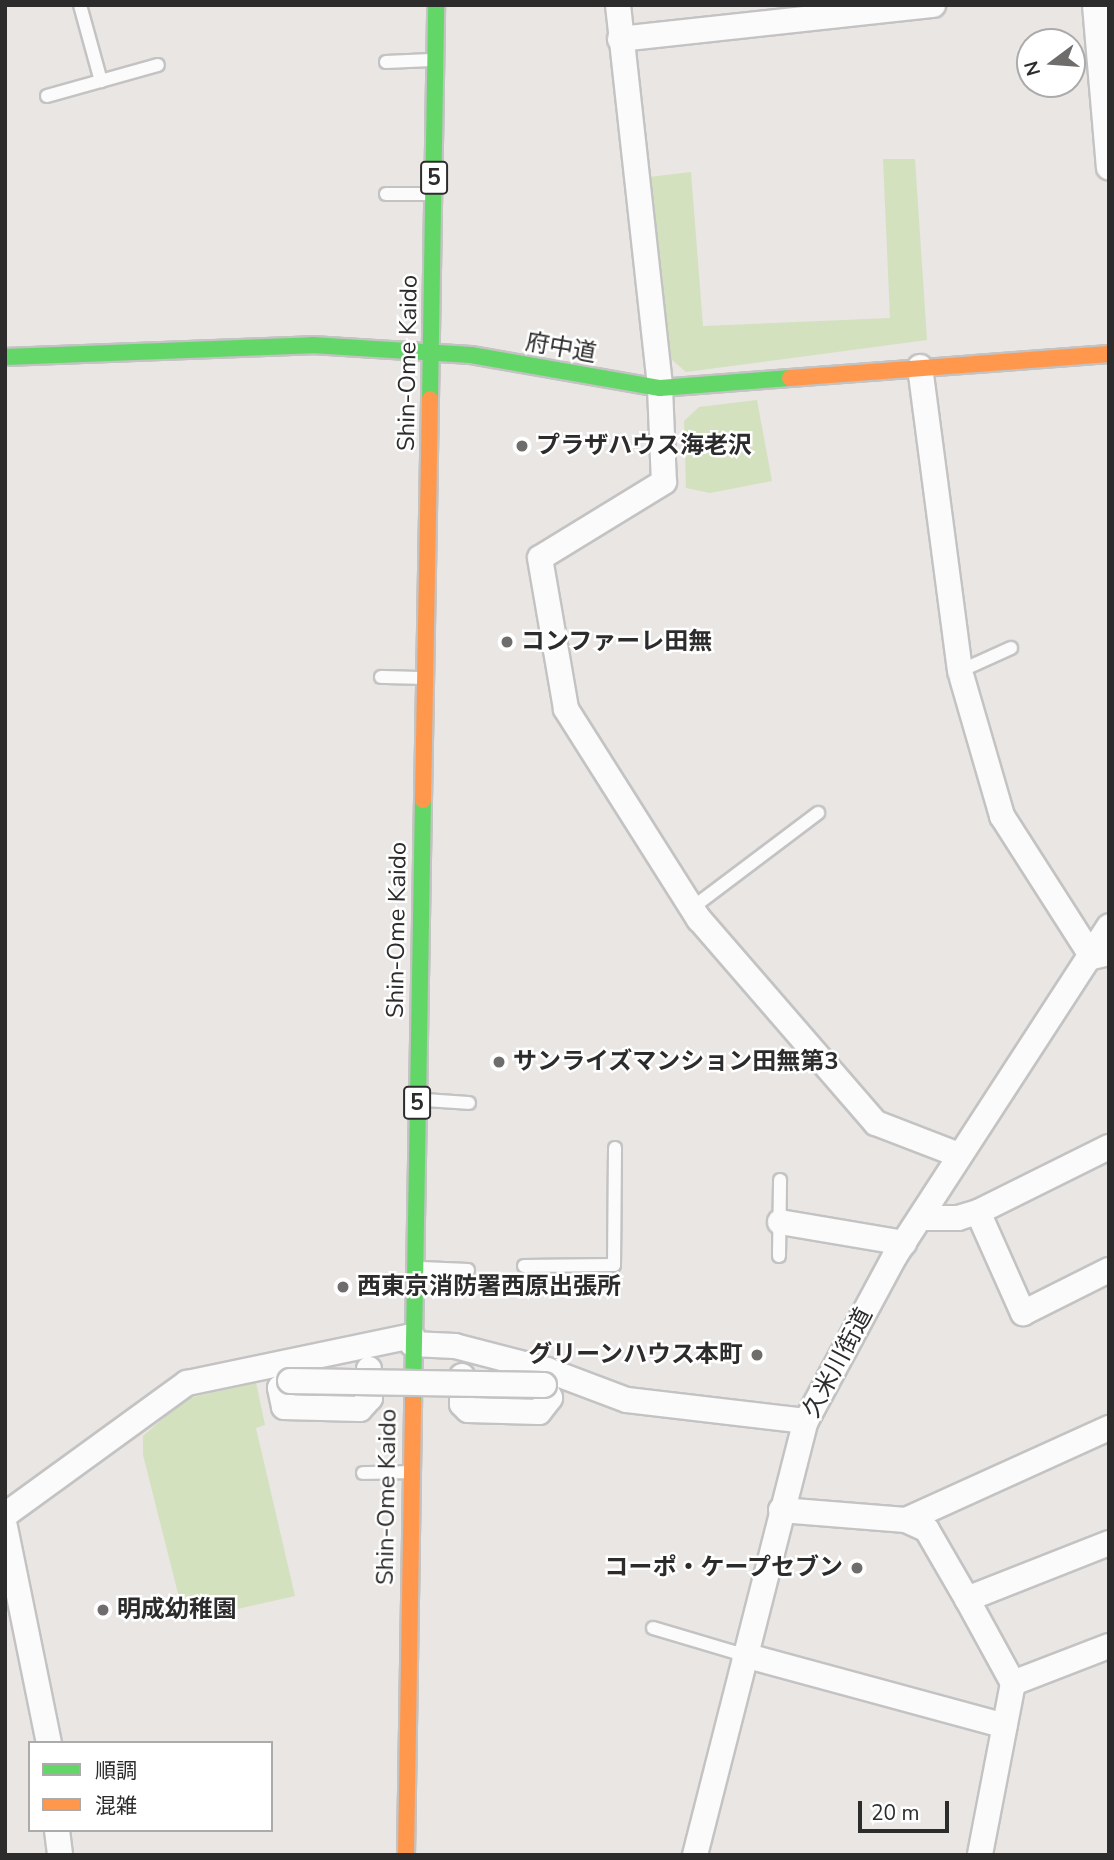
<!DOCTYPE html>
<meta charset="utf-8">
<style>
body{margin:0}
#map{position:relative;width:1114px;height:1860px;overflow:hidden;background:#e9e6e3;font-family:"Nunito Sans","Noto Sans JP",sans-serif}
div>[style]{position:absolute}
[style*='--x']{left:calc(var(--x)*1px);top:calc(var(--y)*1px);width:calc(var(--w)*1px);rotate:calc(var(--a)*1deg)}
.green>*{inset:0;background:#d3e1bf}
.roads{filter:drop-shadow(2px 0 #c4c3c3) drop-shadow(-2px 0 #c4c3c3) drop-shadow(0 2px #c4c3c3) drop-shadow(0 -2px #c4c3c3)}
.lane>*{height:12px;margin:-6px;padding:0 6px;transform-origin:6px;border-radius:6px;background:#fcfbfb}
.street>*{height:24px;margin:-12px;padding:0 12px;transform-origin:12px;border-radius:12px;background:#fcfbfb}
.fast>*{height:16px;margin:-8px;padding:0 8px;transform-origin:8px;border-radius:8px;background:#63d668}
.slow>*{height:16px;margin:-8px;padding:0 8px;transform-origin:8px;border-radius:8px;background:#ff974d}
.bridges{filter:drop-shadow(2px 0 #c4c3c3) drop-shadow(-2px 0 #c4c3c3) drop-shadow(0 2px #c4c3c3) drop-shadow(0 -2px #c4c3c3)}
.street-bridge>*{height:24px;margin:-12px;padding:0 12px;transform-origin:12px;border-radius:12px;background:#fcfbfb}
.dots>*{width:19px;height:19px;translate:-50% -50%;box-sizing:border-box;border:4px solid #fff;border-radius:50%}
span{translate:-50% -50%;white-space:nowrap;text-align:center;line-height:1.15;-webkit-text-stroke:5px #fff;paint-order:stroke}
.shield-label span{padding:2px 5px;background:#fff;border:2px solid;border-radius:5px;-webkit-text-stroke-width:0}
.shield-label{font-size:23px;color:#2c2c2c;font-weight:700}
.street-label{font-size:24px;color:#2c2c2c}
.poi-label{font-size:24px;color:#2c2c2c;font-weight:700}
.left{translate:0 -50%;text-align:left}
.right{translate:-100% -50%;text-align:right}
.frame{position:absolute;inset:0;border:7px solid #2c2c2c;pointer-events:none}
.legend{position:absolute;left:28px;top:1741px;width:245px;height:91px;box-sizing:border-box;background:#fff;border:2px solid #ababab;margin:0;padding:9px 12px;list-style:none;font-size:21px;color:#2c2c2c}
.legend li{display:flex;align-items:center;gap:14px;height:35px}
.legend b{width:35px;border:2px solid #ababab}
.north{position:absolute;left:1016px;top:28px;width:70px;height:70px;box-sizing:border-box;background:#fff;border:2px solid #ababab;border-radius:50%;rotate:254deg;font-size:19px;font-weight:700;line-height:28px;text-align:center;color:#2c2c2c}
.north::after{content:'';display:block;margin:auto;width:24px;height:32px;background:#6e6d6c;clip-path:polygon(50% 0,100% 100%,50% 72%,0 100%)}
.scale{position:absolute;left:858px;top:1801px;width:91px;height:32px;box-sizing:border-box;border:4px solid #2c2c2c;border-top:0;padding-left:9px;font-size:21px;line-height:24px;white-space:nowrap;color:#2c2c2c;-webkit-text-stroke:5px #fff;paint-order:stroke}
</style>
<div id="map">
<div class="green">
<div style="clip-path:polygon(883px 159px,915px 159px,927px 340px,686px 372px,671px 359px,649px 177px,691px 172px,703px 326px,890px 318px)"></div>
<div style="clip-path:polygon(757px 400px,772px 481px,710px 493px,686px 488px,684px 421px,699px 407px)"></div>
<div style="clip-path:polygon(256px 1382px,265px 1425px,256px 1428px,295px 1596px,185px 1621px,143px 1455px,143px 1436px,185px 1399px)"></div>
</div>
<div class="roads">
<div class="lane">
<div style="--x:80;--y:5;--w:79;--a:74.6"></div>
<div style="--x:386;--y:62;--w:45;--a:-2.5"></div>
<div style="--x:47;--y:96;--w:115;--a:-15.6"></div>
<div style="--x:386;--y:194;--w:42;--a:0"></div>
<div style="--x:960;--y:671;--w:56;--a:-24.3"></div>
<div style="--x:381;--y:677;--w:40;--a:1.4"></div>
<div style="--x:692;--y:908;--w:158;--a:-37"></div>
<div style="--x:424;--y:1100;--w:45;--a:3.8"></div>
<div style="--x:779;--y:1256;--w:76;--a:-89.2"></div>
<div style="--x:524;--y:1266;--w:90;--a:-0.6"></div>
<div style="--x:614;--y:1265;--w:117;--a:-89.5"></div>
<div style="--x:421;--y:1268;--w:47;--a:2.4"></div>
<div style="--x:363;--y:1473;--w:47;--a:-1.2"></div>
<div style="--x:653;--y:1628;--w:95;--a:16.5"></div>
</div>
<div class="street">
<div style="--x:618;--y:5;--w:385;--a:83.7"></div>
<div style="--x:660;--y:388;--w:94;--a:87.6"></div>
<div style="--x:664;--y:482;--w:145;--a:148.5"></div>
<div style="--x:540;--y:558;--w:153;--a:80.2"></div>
<div style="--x:566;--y:709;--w:249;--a:57.7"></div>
<div style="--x:699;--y:919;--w:270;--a:49.1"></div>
<div style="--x:876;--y:1123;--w:89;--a:21.1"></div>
<div style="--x:1095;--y:5;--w:163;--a:85.1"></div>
<div style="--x:620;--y:39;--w:315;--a:-6.2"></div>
<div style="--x:920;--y:367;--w:307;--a:82.5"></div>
<div style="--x:962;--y:678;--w:144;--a:73.8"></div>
<div style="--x:1002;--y:816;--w:167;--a:57.4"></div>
<div style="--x:1092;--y:957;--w:13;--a:-13"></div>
<div style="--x:978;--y:1212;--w:111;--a:66"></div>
<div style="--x:1023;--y:1313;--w:96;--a:-26.6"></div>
<div style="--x:923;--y:1218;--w:35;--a:0"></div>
<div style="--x:958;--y:1218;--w:21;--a:-17"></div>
<div style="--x:978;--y:1212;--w:146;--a:-26.4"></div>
<div style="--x:780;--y:1222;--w:126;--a:9.6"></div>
<div style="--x:412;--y:1344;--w:43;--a:2.7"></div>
<div style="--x:455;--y:1346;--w:95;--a:14.6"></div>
<div style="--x:547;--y:1370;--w:85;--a:20.6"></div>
<div style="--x:627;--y:1400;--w:180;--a:6.7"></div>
<div style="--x:462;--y:1376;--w:28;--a:90"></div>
<div style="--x:462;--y:1404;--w:8;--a:45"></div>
<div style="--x:468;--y:1410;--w:71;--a:1.6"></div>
<div style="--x:539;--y:1412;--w:18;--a:-52"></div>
<div style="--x:550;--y:1398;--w:14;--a:-115"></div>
<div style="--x:290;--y:1381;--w:12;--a:145"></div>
<div style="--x:280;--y:1388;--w:19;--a:78"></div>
<div style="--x:284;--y:1407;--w:76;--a:1.5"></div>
<div style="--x:360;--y:1409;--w:15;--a:-48"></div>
<div style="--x:370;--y:1398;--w:29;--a:-92"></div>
<div style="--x:781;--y:1510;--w:125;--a:4.6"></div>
<div style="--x:906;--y:1520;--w:23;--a:25"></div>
<div style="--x:927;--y:1530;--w:80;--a:59.9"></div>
<div style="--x:967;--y:1599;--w:96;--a:61.3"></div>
<div style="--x:1013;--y:1683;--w:175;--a:100.9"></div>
<div style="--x:5;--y:1515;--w:225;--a:-36"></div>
<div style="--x:187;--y:1383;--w:230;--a:-11.8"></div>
<div style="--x:906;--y:1520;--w:223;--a:-24.4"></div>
<div style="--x:5;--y:1527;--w:220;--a:78.5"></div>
<div style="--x:967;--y:1599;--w:153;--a:-21.5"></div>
<div style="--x:744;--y:1655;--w:270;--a:15.2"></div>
<div style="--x:1013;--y:1683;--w:103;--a:-21.1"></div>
<div style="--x:57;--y:1830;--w:25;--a:83"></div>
<div style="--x:695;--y:1855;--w:448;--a:-75.7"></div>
<div style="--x:806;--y:1421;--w:187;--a:-61.7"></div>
<div style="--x:895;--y:1256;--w:393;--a:-57"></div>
</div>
<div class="fast">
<div style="--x:5;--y:357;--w:307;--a:-2.2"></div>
<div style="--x:312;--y:345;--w:159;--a:3.6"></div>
<div style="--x:471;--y:355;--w:192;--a:9.9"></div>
<div style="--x:660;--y:388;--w:130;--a:-4.4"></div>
<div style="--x:430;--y:399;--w:394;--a:-89.1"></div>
<div style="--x:413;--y:1402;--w:602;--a:-89.05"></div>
</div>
<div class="slow">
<div style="--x:790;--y:378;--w:320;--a:-4.3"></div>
<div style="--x:423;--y:800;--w:401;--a:-89"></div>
<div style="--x:406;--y:1855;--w:453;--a:-89.1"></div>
</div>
</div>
<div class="bridges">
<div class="street-bridge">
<div style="--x:290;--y:1381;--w:254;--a:0.9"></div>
</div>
</div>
<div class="dots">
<div style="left:522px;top:446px;background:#6e6d6c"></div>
<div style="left:507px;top:642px;background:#6e6d6c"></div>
<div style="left:499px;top:1062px;background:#6e6d6c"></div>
<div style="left:343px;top:1287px;background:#6e6d6c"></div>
<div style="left:757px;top:1355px;background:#6e6d6c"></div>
<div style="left:857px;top:1568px;background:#6e6d6c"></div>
<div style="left:103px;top:1610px;background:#6e6d6c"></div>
</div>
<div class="shield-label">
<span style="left:434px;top:178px">5</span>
<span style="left:417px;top:1103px">5</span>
</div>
<div class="street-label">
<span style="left:561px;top:348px;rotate:10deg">府中道</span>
<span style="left:408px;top:363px;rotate:-89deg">Shin-Ome Kaido</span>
<span style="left:397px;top:930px;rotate:-89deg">Shin-Ome Kaido</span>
<span style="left:838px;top:1363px;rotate:-62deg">久米川街道</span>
<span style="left:387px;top:1497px;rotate:-89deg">Shin-Ome Kaido</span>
</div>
<div class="poi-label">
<span class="left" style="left:536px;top:446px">プラザハウス海老沢</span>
<span class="left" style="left:521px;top:642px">コンファーレ田無</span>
<span class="left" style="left:513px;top:1062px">サンライズマンション田無第3</span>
<span class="left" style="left:357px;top:1287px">西東京消防署西原出張所</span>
<span class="right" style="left:743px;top:1355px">グリーンハウス本町</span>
<span class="right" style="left:843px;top:1568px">コーポ・ケープセブン</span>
<span class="left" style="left:117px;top:1610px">明成幼稚園</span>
</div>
<div class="frame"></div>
<ul class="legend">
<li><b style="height:9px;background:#63d668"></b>順調</li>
<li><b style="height:9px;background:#ff974d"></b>混雑</li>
</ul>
<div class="north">N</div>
<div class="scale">20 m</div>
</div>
